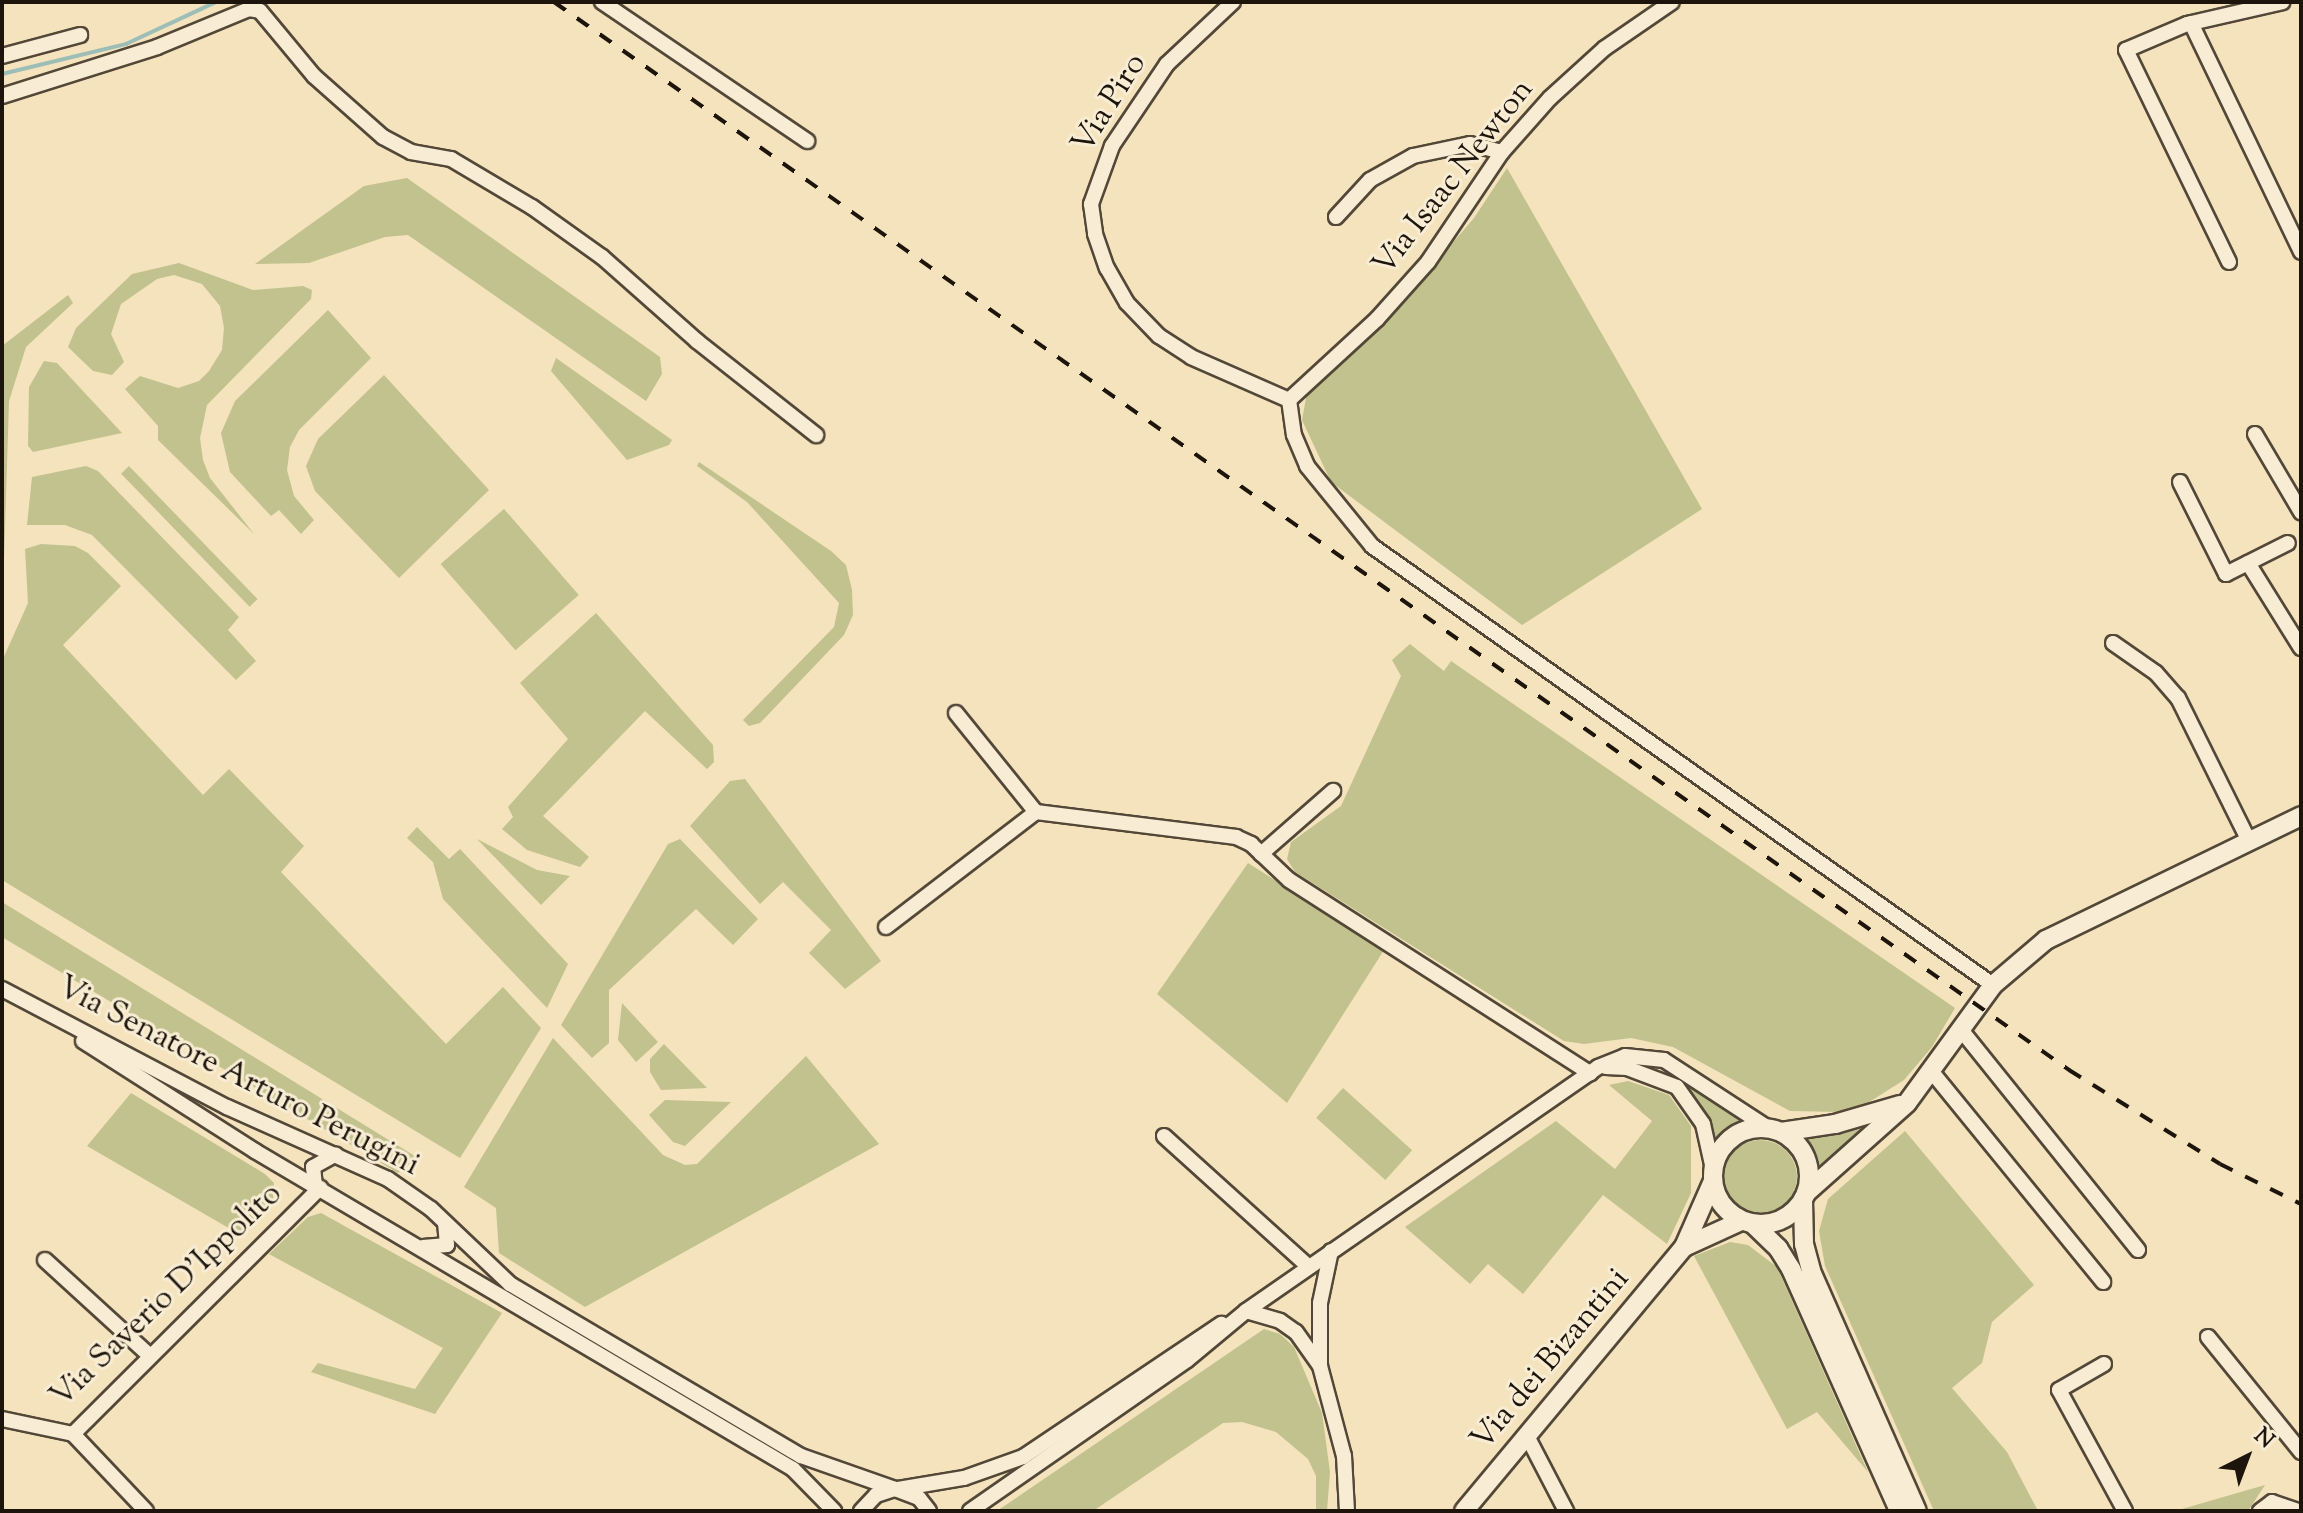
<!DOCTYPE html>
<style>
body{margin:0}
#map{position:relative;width:2303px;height:1513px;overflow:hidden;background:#f4e3bd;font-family:"Sorts Mill Goudy",serif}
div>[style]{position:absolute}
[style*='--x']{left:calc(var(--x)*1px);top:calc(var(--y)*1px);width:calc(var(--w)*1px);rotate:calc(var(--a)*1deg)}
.green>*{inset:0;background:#c1c28d;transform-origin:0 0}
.round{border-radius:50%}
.stream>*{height:4px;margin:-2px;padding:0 2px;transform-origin:2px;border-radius:2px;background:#9dbdb7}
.roads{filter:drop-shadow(2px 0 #534838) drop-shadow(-2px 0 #534838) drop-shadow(0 2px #534838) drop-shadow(0 -2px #534838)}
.street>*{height:14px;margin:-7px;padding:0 7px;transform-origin:7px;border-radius:7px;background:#f8edd4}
.secondary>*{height:18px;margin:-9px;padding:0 9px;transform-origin:9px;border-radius:9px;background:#f8edd4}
.secondary>.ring{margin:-9px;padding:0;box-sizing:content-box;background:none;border:18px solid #f8edd4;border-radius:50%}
.rail>*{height:4px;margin-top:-2px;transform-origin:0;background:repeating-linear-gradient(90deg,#1d150b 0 14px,transparent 0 28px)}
span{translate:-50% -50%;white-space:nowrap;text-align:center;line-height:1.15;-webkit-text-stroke:6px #f8edd4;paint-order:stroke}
.street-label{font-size:32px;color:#1d150b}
.frame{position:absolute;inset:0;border:4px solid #1d150b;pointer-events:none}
.north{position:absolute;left:2207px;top:1417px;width:80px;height:80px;-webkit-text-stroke:6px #f8edd4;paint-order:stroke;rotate:42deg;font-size:22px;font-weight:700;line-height:32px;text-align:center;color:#1d150b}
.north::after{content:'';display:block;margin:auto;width:28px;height:36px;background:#1d150b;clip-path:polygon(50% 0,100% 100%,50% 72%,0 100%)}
</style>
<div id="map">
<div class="green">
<div style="clip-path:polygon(1507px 168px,1702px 509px,1522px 625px,1331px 482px,1302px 420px,1307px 393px,1378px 330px,1474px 218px)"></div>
<div style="clip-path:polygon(407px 178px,660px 357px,662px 374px,646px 401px,408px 235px,385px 237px,309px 263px,255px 264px,364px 186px)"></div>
<div style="clip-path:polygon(179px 263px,253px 290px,303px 286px,312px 290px,311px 299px,207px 405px,200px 438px,203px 460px,210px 478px,254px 534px,158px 440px,158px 426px,125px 389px,140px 376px,178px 388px,199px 381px,209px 371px,222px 350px,224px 328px,220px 306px,202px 284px,174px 275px,157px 279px,121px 304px,111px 334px,124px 362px,112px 375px,93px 371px,68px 347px,76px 328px,132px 274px)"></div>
<div style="clip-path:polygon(68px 295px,73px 303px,26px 347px,9px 401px,2px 624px,2px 346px)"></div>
<div style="clip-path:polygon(328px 310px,371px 358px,299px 430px,290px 447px,287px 470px,294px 496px,314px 520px,301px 534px,279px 510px,271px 516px,230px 472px,221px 433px,235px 401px)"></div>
<div style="clip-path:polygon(556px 358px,672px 440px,669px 445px,627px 460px,551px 371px)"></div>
<div style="clip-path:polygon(44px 361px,57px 363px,122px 433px,33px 452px,28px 446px,29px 387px)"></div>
<div style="clip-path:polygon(384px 375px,489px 490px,399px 578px,315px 491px,306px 466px,318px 439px)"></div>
<div style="clip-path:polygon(699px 462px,831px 551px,846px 565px,852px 590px,853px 615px,844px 635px,760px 723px,749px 726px,743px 720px,834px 627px,839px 603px,747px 502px,697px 466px)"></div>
<div style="clip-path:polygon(86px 466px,98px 471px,239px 617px,228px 630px,256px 661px,236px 680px,92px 535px,65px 525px,27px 525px,32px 477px)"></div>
<div style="left:129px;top:466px;width:185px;height:11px;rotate:46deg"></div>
<div style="left:504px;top:509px;width:114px;height:84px;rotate:49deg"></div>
<div style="clip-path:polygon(41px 544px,75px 546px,88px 553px,121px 586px,63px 645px,203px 795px,229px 769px,304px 846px,281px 872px,446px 1044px,503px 987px,541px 1028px,460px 1158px,2px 880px,2px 661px,28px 603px,25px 549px)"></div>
<div style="clip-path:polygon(596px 613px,713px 745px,714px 762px,707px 769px,645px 711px,543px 816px,589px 857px,580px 867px,527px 850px,502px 829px,513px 817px,508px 807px,568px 739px,520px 683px)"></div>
<div style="clip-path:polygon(1410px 644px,1444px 671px,1451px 661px,1955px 1008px,1932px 1047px,1904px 1080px,1866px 1104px,1840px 1112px,1790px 1111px,1673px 1047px,1631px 1038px,1584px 1044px,1564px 1041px,1295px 872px,1287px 859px,1291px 842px,1341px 806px,1401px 676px,1392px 660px)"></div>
<div style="clip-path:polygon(745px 779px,881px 961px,845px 989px,809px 953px,831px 930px,783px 882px,760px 904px,690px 826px,730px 781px)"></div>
<div style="clip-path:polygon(417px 827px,449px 859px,460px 849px,568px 964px,547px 1008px,443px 899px,433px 862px,407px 838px)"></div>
<div style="clip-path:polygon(477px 839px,537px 870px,570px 876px,541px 905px)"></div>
<div style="clip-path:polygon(680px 839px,758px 919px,733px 945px,696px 909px,609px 990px,609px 1043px,592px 1058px,561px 1025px,668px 844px)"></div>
<div style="clip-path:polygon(1248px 863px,1384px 950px,1287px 1103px,1157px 994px)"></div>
<div style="clip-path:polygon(2px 902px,418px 1158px,398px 1173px,2px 937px)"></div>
<div style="clip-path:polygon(622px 1003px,658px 1042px,636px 1062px,618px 1040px)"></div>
<div style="clip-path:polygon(553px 1038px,663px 1155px,685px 1165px,697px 1164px,806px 1056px,879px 1144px,585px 1307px,499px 1253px,496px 1208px,464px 1187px)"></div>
<div style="clip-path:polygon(664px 1044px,707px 1088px,661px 1090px,650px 1072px,650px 1059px)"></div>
<div style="clip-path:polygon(1679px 1076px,1752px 1123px,1735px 1129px,1715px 1149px,1702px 1107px)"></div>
<div style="clip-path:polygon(1628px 1081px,1669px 1095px,1691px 1126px,1691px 1193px,1667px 1244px,1603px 1195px,1523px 1294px,1488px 1264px,1470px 1284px,1405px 1227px,1556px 1121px,1615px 1169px,1652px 1121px,1609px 1085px)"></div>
<div style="left:1343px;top:1088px;width:93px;height:40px;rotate:42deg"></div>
<div style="clip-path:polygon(131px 1093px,265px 1174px,274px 1183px,273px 1202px,239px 1234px,87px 1146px)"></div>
<div style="clip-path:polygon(665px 1100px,731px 1102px,685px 1146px,673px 1142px,649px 1115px)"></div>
<div style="clip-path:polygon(1871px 1126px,1817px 1176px,1798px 1138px,1841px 1134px)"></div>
<div style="clip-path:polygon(1905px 1131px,2034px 1285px,1992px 1322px,1982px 1363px,1952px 1388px,2007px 1452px,2038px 1511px,1934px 1511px,1825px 1266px,1819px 1231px,1828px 1199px)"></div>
<div class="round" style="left:1723px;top:1140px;width:74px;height:74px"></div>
<div style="clip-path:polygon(321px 1213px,502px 1313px,435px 1414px,311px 1372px,318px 1363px,415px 1389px,443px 1348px,269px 1254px,308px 1217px)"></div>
<div style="clip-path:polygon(1730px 1242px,1748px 1245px,1777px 1267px,1868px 1472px,1817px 1412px,1787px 1429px,1694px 1256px)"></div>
<div style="clip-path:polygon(1264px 1329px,1280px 1334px,1294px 1347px,1322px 1413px,1330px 1472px,1327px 1511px,1316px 1511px,1316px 1476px,1308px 1459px,1276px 1432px,1242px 1422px,1223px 1423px,1093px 1511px,997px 1511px)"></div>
<div style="clip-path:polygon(2265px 1485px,2248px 1511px,2175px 1511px)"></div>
</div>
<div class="stream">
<div style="--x:2;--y:74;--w:128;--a:-13.6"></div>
<div style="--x:126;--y:44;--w:99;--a:-25"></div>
</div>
<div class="roads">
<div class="street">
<div style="--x:602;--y:2;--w:248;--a:34.1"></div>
<div style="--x:1233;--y:2;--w:91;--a:136.8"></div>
<div style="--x:1167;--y:64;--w:99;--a:123.9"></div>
<div style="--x:1112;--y:146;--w:62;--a:109.9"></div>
<div style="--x:1091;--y:204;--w:30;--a:82"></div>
<div style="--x:1095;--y:234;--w:36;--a:71"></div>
<div style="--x:1107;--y:268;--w:40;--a:60.3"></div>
<div style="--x:1127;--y:303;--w:46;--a:45.9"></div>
<div style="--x:1159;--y:336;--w:38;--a:33"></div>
<div style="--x:1191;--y:357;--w:107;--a:23.7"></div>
<div style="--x:2191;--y:23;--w:254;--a:64.3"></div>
<div style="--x:2;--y:56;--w:81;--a:-15.1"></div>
<div style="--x:2;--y:96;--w:163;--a:-17.5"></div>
<div style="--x:157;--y:47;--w:100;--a:-22.4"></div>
<div style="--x:249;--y:9;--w:11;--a:10"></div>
<div style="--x:260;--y:11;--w:85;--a:50.3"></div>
<div style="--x:314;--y:76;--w:92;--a:41.5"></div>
<div style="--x:383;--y:137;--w:32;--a:28"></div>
<div style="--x:411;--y:152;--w:41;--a:9.9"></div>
<div style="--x:451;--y:159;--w:94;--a:30.7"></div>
<div style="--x:532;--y:207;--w:86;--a:35.5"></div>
<div style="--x:602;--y:257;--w:127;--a:41.5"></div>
<div style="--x:697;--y:341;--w:152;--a:38.3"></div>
<div style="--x:1336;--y:217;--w:50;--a:-47.4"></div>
<div style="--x:1370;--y:180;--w:49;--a:-29.2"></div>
<div style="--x:1413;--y:156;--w:58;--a:-11.9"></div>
<div style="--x:1470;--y:144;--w:33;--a:14"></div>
<div style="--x:2229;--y:262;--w:236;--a:-115.9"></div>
<div style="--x:2126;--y:50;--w:66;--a:-23.1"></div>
<div style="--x:2187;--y:24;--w:98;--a:-12.9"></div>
<div style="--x:1289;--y:400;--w:35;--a:82"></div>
<div style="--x:1294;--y:435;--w:34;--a:67"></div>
<div style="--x:1307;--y:466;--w:103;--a:50.9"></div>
<div style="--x:1372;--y:546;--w:761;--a:35.26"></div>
<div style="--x:1289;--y:400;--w:120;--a:-42.6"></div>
<div style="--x:1377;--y:319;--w:76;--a:-48.2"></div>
<div style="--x:1428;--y:262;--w:133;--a:-56.1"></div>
<div style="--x:1502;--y:152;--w:72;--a:-48.4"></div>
<div style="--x:1550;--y:98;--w:74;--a:-42.3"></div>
<div style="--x:1605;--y:48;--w:81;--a:-34.5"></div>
<div style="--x:2255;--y:434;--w:91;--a:59.5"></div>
<div style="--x:2180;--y:482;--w:103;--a:63.4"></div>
<div style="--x:2226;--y:574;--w:69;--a:-26.6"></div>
<div style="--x:2248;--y:563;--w:100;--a:58.1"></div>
<div style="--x:2113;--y:643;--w:52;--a:34.9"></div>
<div style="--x:2156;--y:673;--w:33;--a:49"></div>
<div style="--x:2178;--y:698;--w:160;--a:63.6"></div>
<div style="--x:956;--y:713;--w:127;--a:51.1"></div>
<div style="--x:1036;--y:812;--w:202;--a:7.1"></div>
<div style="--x:1236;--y:837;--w:17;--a:25"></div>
<div style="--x:1251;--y:844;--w:52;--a:43.5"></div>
<div style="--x:1289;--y:880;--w:358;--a:32.7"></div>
<div style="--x:1261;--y:854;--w:96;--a:-41.2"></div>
<div style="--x:886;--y:927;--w:189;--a:-37.5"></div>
<div style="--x:2;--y:989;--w:254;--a:27.7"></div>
<div style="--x:227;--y:1107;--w:176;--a:24.1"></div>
<div style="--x:388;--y:1179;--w:52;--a:34.9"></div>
<div style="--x:431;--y:1209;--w:109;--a:43.5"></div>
<div style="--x:510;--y:1284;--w:338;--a:30.6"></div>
<div style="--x:801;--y:1456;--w:100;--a:19.3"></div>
<div style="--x:1962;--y:1031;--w:281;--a:51.2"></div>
<div style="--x:83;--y:1041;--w:204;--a:32.6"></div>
<div style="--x:255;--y:1151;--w:625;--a:30.59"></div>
<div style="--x:793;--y:1469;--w:59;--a:45.7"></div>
<div style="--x:1606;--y:1067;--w:21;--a:3"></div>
<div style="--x:1627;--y:1068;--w:53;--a:20.8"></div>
<div style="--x:1677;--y:1087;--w:45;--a:54.9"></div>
<div style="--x:1703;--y:1124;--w:46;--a:77.5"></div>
<div style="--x:1932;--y:1072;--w:271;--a:50.8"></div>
<div style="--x:1164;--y:1136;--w:195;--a:42.1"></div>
<div style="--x:315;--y:1186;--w:19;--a:-96"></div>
<div style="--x:313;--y:1167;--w:26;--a:-29"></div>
<div style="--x:423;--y:1247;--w:24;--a:-5"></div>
<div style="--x:447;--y:1245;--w:22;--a:-95"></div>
<div style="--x:45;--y:1260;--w:142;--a:42.4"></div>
<div style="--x:1246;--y:1311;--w:35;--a:16"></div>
<div style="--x:1280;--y:1321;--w:19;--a:35"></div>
<div style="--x:1296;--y:1332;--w:42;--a:54.8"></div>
<div style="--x:1320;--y:1366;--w:93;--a:75.1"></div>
<div style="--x:1344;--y:1456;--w:55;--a:86.9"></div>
<div style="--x:2208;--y:1337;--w:148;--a:51"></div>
<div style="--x:2104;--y:1364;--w:52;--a:150"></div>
<div style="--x:2059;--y:1390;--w:138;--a:61.4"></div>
<div style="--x:1320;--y:1365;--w:62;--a:-90"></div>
<div style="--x:1320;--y:1303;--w:53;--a:-78.1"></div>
<div style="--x:2;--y:1419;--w:73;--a:11.9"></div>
<div style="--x:73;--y:1434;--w:349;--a:-44.9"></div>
<div style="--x:73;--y:1434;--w:106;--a:46.5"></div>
<div style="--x:1527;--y:1436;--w:85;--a:62.5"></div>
<div style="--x:898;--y:1489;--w:67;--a:-9.5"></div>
<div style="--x:964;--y:1478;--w:63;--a:-19.6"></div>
<div style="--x:1023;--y:1457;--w:239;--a:-33.9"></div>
<div style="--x:861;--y:1511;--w:22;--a:-47"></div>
<div style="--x:876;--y:1495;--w:20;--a:-18"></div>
<div style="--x:895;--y:1489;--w:26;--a:21"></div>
<div style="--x:919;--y:1498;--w:16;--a:52"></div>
<div style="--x:970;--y:1511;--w:264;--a:-34.8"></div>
<div style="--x:1187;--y:1360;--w:77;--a:-39.7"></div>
<div style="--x:1246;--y:1311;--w:428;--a:-34.7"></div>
<div style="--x:1598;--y:1067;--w:29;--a:-22"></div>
<div style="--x:1625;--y:1056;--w:39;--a:6"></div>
<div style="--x:1664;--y:1060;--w:126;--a:33.1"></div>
<div style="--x:2260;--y:1511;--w:15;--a:-37"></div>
<div style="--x:2272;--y:1502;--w:28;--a:19"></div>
</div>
<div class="secondary">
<div class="ring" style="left:1713px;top:1128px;width:78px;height:78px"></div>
<div style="--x:1781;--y:1132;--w:55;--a:-8.4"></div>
<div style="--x:1835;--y:1124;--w:68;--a:-16.3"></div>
<div style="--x:1806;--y:1193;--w:135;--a:-41.7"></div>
<div style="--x:1907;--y:1103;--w:146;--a:-53.9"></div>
<div style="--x:1993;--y:985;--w:70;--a:-40.3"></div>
<div style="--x:2046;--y:940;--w:284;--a:-25.9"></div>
<div style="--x:1803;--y:1200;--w:44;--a:88.7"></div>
<div style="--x:1804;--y:1244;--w:28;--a:75"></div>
<div style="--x:1811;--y:1271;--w:262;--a:66.2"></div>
<div style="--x:1753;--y:1224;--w:35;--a:44"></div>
<div style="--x:1778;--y:1248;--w:25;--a:58"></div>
<div style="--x:1791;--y:1269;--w:265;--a:65.9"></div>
<div style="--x:1684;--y:1247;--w:63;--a:-24.5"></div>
<div style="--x:1464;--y:1511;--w:344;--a:-50.2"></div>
<div style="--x:1684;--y:1247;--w:72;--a:-66.3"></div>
</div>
</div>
<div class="rail">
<div style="--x:554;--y:2;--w:1854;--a:35.18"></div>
<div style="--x:2069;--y:1070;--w:178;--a:31.9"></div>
<div style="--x:2220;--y:1164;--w:90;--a:26.3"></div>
</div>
<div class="street-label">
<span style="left:1110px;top:104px;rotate:-58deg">Via Piro</span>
<span style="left:1454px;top:178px;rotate:-52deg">Via Isaac Newton</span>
<span style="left:238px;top:1077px;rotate:27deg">Via Senatore Arturo Perugini</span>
<span style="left:167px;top:1296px;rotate:-44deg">Via Saverio D'Ippolito</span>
<span style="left:1551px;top:1360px;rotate:-50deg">Via dei Bizantini</span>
</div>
<div class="frame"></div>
<div class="north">N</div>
</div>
